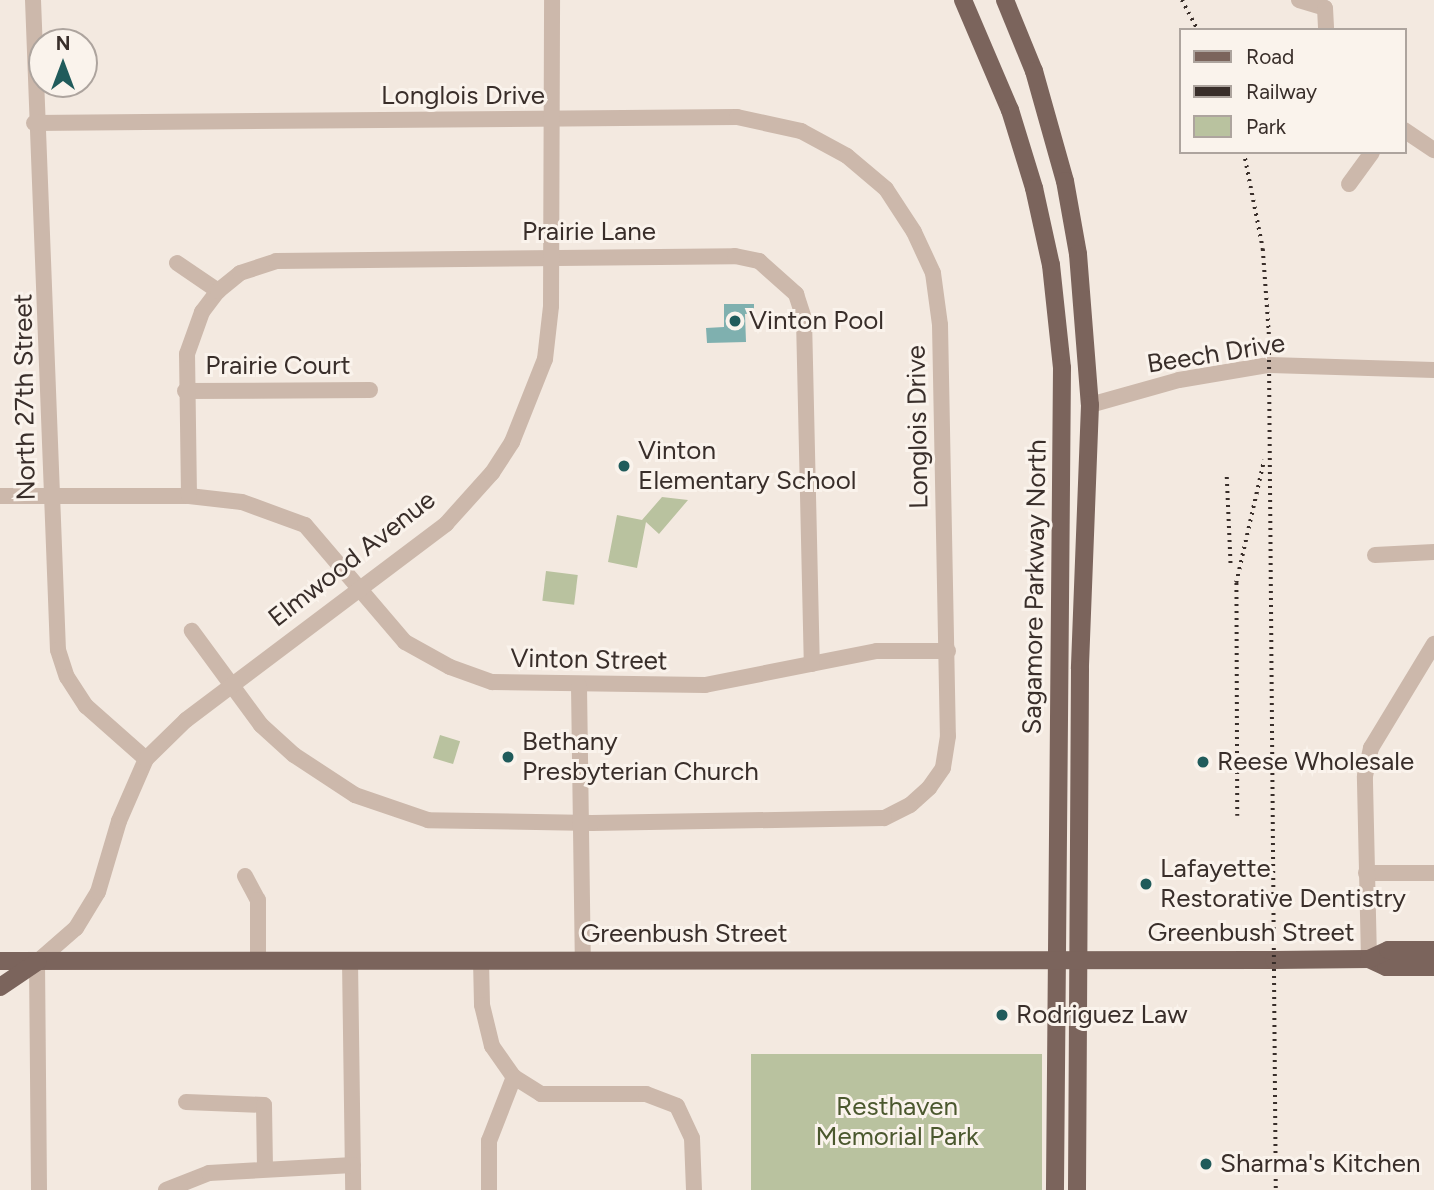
<!DOCTYPE html>
<style>
body{margin:0}
#map{position:relative;width:1434px;height:1190px;overflow:hidden;background:#f3e9e0;font-family:Figtree,sans-serif}
div>[style]{position:absolute}
[style*='--x']{left:calc(var(--x)*1px);top:calc(var(--y)*1px);width:calc(var(--w)*1px);rotate:calc(var(--a)*1deg)}
.green>*{inset:0;background:#b9c29f;transform-origin:0 0}
.water>*{inset:0;background:#7fb0af}
.minor>*{height:16px;margin:-8px;padding:0 8px;transform-origin:8px;border-radius:8px;background:#ccb8ab}
.major>*{height:18px;margin:-9px;padding:0 9px;transform-origin:9px;border-radius:9px;background:#7b645c}
.rail>*{height:3.5px;margin-top:-1.75px;transform-origin:0;background:repeating-linear-gradient(90deg,#392e2a 0 2px,transparent 0 7px)}
.dots>*{width:19px;height:19px;translate:-50% -50%;box-sizing:border-box;border:4px solid #faf3ec;border-radius:50%}
span{translate:-50% -50%;white-space:nowrap;text-align:center;line-height:1.15;-webkit-text-stroke:6px #faf3ec;paint-order:stroke}
.street-label{font-size:26px;color:#392e2a}
.poi-label{font-size:26px;color:#392e2a}
.left{translate:0 -50%;text-align:left}
.park-label{font-size:26px;color:#4b582e}
.legend{position:absolute;left:1179px;top:28px;width:228px;height:126px;box-sizing:border-box;background:#faf3ec;border:2px solid #ada49e;margin:0;padding:9px 12px;list-style:none;font-size:21px;color:#392e2a}
.legend li{display:flex;align-items:center;gap:14px;height:35px}
.legend b{width:35px;border:2px solid #ada49e}
.north{position:absolute;left:28px;top:28px;width:70px;height:70px;box-sizing:border-box;background:#faf3ec;border:2px solid #ada49e;border-radius:50%;rotate:0deg;font-size:19px;font-weight:700;line-height:28px;text-align:center;color:#392e2a}
.north::after{content:'';display:block;margin:auto;width:24px;height:32px;background:#205b5b;clip-path:polygon(50% 0,100% 100%,50% 72%,0 100%)}
</style>
<div id="map">
<div class="green">
<div style="clip-path:polygon(662px 497px,688px 500px,659px 534px,646px 522px,637px 568px,608px 562px,617px 515px,642px 520px)"></div>
<div style="left:546px;top:571px;width:32px;height:30px;rotate:7deg"></div>
<div style="left:440px;top:735px;width:21px;height:24px;rotate:17deg"></div>
<div style="left:751px;top:1054px;width:291px;height:136px"></div>
</div>
<div class="water">
<div style="clip-path:polygon(724px 304px,754px 304px,754px 313px,745px 314px,746px 342px,707px 343px,706px 328px,724px 327px)"></div>
</div>
<div class="minor">
<div style="--x:33;--y:0;--w:650;--a:87.8"></div>
<div style="--x:58;--y:650;--w:28;--a:72"></div>
<div style="--x:67;--y:677;--w:35;--a:57"></div>
<div style="--x:86;--y:706;--w:80;--a:41.5"></div>
<div style="--x:1299;--y:0;--w:27;--a:17"></div>
<div style="--x:1325;--y:8;--w:22;--a:87"></div>
<div style="--x:34;--y:123;--w:703;--a:-0.49"></div>
<div style="--x:737;--y:117;--w:66;--a:12.3"></div>
<div style="--x:801;--y:131;--w:52;--a:28.5"></div>
<div style="--x:847;--y:156;--w:51;--a:40.2"></div>
<div style="--x:886;--y:189;--w:51;--a:56.9"></div>
<div style="--x:914;--y:232;--w:45;--a:65.1"></div>
<div style="--x:933;--y:273;--w:52;--a:82.3"></div>
<div style="--x:940;--y:325;--w:411;--a:88.9"></div>
<div style="--x:948;--y:736;--w:32;--a:99"></div>
<div style="--x:943;--y:768;--w:24;--a:125"></div>
<div style="--x:929;--y:788;--w:25;--a:138"></div>
<div style="--x:910;--y:805;--w:29;--a:153"></div>
<div style="--x:884;--y:818;--w:292;--a:179"></div>
<div style="--x:592;--y:823;--w:164;--a:-179"></div>
<div style="--x:428;--y:820;--w:77;--a:-161.1"></div>
<div style="--x:355;--y:795;--w:73;--a:-146.7"></div>
<div style="--x:294;--y:755;--w:45;--a:-137.7"></div>
<div style="--x:261;--y:725;--w:117;--a:-126.3"></div>
<div style="--x:1404;--y:130;--w:36;--a:34"></div>
<div style="--x:1349;--y:184;--w:39;--a:-54"></div>
<div style="--x:177;--y:263;--w:50;--a:34.3"></div>
<div style="--x:185;--y:391;--w:185;--a:-0.3"></div>
<div style="--x:1090;--y:405;--w:92;--a:-15.7"></div>
<div style="--x:1179;--y:380;--w:91;--a:-9.5"></div>
<div style="--x:1269;--y:365;--w:165;--a:1.7"></div>
<div style="--x:0;--y:496;--w:189;--a:0"></div>
<div style="--x:189;--y:496;--w:53;--a:6.5"></div>
<div style="--x:242;--y:502;--w:67;--a:20.1"></div>
<div style="--x:305;--y:525;--w:154;--a:49.5"></div>
<div style="--x:405;--y:642;--w:51;--a:29.1"></div>
<div style="--x:450;--y:667;--w:45;--a:19.7"></div>
<div style="--x:492;--y:682;--w:213;--a:0.8"></div>
<div style="--x:705;--y:685;--w:175;--a:-11.2"></div>
<div style="--x:877;--y:651;--w:71;--a:0"></div>
<div style="--x:189;--y:496;--w:142;--a:-90.8"></div>
<div style="--x:187;--y:354;--w:45;--a:-70.3"></div>
<div style="--x:202;--y:312;--w:26;--a:-53"></div>
<div style="--x:218;--y:291;--w:28;--a:-39"></div>
<div style="--x:240;--y:273;--w:38;--a:-18"></div>
<div style="--x:276;--y:261;--w:459;--a:-0.6"></div>
<div style="--x:735;--y:256;--w:25;--a:12"></div>
<div style="--x:759;--y:261;--w:50;--a:41.7"></div>
<div style="--x:796;--y:294;--w:26;--a:72"></div>
<div style="--x:804;--y:319;--w:345;--a:88.7"></div>
<div style="--x:1375;--y:555;--w:59;--a:-2.9"></div>
<div style="--x:579;--y:686;--w:275;--a:89.2"></div>
<div style="--x:1366;--y:873;--w:68;--a:0"></div>
<div style="--x:245;--y:876;--w:27;--a:62"></div>
<div style="--x:258;--y:900;--w:60;--a:90"></div>
<div style="--x:1369;--y:959;--w:183;--a:-91.3"></div>
<div style="--x:1365;--y:776;--w:29;--a:-78"></div>
<div style="--x:1371;--y:748;--w:122;--a:-58.8"></div>
<div style="--x:481;--y:960;--w:45;--a:88.7"></div>
<div style="--x:482;--y:1005;--w:42;--a:76.3"></div>
<div style="--x:492;--y:1046;--w:38;--a:55"></div>
<div style="--x:514;--y:1077;--w:32;--a:32"></div>
<div style="--x:541;--y:1094;--w:105;--a:0"></div>
<div style="--x:646;--y:1094;--w:33;--a:21"></div>
<div style="--x:677;--y:1106;--w:35;--a:65"></div>
<div style="--x:692;--y:1138;--w:52;--a:87.8"></div>
<div style="--x:350;--y:961;--w:229;--a:89.2"></div>
<div style="--x:186;--y:1102;--w:78;--a:2.2"></div>
<div style="--x:264;--y:1105;--w:62;--a:89.1"></div>
<div style="--x:39;--y:1190;--w:228;--a:-90.5"></div>
<div style="--x:37;--y:962;--w:52;--a:-41.1"></div>
<div style="--x:76;--y:928;--w:42;--a:-58.6"></div>
<div style="--x:98;--y:892;--w:74;--a:-73.5"></div>
<div style="--x:119;--y:821;--w:68;--a:-66.5"></div>
<div style="--x:146;--y:759;--w:56;--a:-44.3"></div>
<div style="--x:186;--y:720;--w:326;--a:-37"></div>
<div style="--x:446;--y:524;--w:69;--a:-48"></div>
<div style="--x:492;--y:473;--w:37;--a:-57"></div>
<div style="--x:512;--y:442;--w:89;--a:-68.3"></div>
<div style="--x:545;--y:359;--w:53;--a:-83.5"></div>
<div style="--x:551;--y:306;--w:306;--a:-89.8"></div>
<div style="--x:166;--y:1190;--w:46;--a:-21.6"></div>
<div style="--x:209;--y:1173;--w:144;--a:-3.2"></div>
<div style="--x:489;--y:1190;--w:49;--a:-90"></div>
<div style="--x:489;--y:1141;--w:69;--a:-68.7"></div>
</div>
<div class="major">
<div style="--x:963;--y:0;--w:120;--a:66.9"></div>
<div style="--x:1010;--y:110;--w:82;--a:72.9"></div>
<div style="--x:1034;--y:188;--w:79;--a:77.6"></div>
<div style="--x:1051;--y:265;--w:104;--a:83.9"></div>
<div style="--x:1062;--y:368;--w:822;--a:90.49"></div>
<div style="--x:1005;--y:0;--w:77;--a:67.8"></div>
<div style="--x:1034;--y:71;--w:114;--a:74.3"></div>
<div style="--x:1065;--y:181;--w:74;--a:79.9"></div>
<div style="--x:1078;--y:254;--w:151;--a:85.5"></div>
<div style="--x:1090;--y:405;--w:264;--a:92.2"></div>
<div style="--x:1080;--y:669;--w:521;--a:90.33"></div>
<div style="--x:1369;--y:959;--w:19;--a:25"></div>
<div style="--x:1386;--y:967;--w:48;--a:0"></div>
<div style="--x:0;--y:961;--w:1274;--a:-0.04"></div>
<div style="--x:1274;--y:960;--w:95;--a:-0.6"></div>
<div style="--x:1369;--y:959;--w:21;--a:-25"></div>
<div style="--x:1388;--y:950;--w:46;--a:0"></div>
<div style="--x:0;--y:987;--w:45;--a:-34"></div>
</div>
<div class="rail">
<div style="--x:1182;--y:0;--w:34;--a:62"></div>
<div style="--x:1244;--y:152;--w:99;--a:78.9"></div>
<div style="--x:1263;--y:249;--w:83;--a:85.9"></div>
<div style="--x:1269;--y:332;--w:858;--a:89.53"></div>
<div style="--x:1227;--y:477;--w:91;--a:87.5"></div>
<div style="--x:1237;--y:816;--w:233;--a:-90.2"></div>
<div style="--x:1236;--y:583;--w:126;--a:-77.2"></div>
</div>
<div class="dots">
<div style="left:735px;top:321px;background:#205b5b"></div>
<div style="left:624px;top:466px;background:#205b5b"></div>
<div style="left:508px;top:757px;background:#205b5b"></div>
<div style="left:1203px;top:762px;background:#205b5b"></div>
<div style="left:1146px;top:884px;background:#205b5b"></div>
<div style="left:1002px;top:1015px;background:#205b5b"></div>
<div style="left:1206px;top:1164px;background:#205b5b"></div>
</div>
<div class="street-label">
<span style="left:463px;top:96px">Longlois Drive</span>
<span style="left:589px;top:232px">Prairie Lane</span>
<span style="left:1216px;top:354px;rotate:-9deg">Beech Drive</span>
<span style="left:278px;top:366px">Prairie Court</span>
<span style="left:25px;top:397px;rotate:-91deg">North 27th Street</span>
<span style="left:918px;top:427px;rotate:-91deg">Longlois Drive</span>
<span style="left:352px;top:559px;rotate:-38deg">Elmwood Avenue</span>
<span style="left:1035px;top:587px;rotate:-89deg">Sagamore Parkway North</span>
<span style="left:589px;top:660px;rotate:1deg">Vinton Street</span>
<span style="left:1251px;top:933px">Greenbush Street</span>
<span style="left:684px;top:934px">Greenbush Street</span>
</div>
<div class="poi-label">
<span class="left" style="left:749px;top:321px">Vinton Pool</span>
<span class="left" style="left:638px;top:466px">Vinton<br>Elementary School</span>
<span class="left" style="left:522px;top:757px">Bethany<br>Presbyterian Church</span>
<span class="left" style="left:1217px;top:762px">Reese Wholesale</span>
<span class="left" style="left:1160px;top:884px">Lafayette<br>Restorative Dentistry</span>
<span class="left" style="left:1016px;top:1015px">Rodriguez Law</span>
<span class="left" style="left:1220px;top:1164px">Sharma's Kitchen</span>
</div>
<div class="park-label">
<span style="left:897px;top:1122px">Resthaven<br>Memorial Park</span>
</div>
<ul class="legend">
<li><b style="height:9px;background:#7b645c"></b>Road</li>
<li><b style="height:9px;background:#392e2a"></b>Railway</li>
<li><b style="height:19px;background:#b9c29f"></b>Park</li>
</ul>
<div class="north">N</div>
</div>
